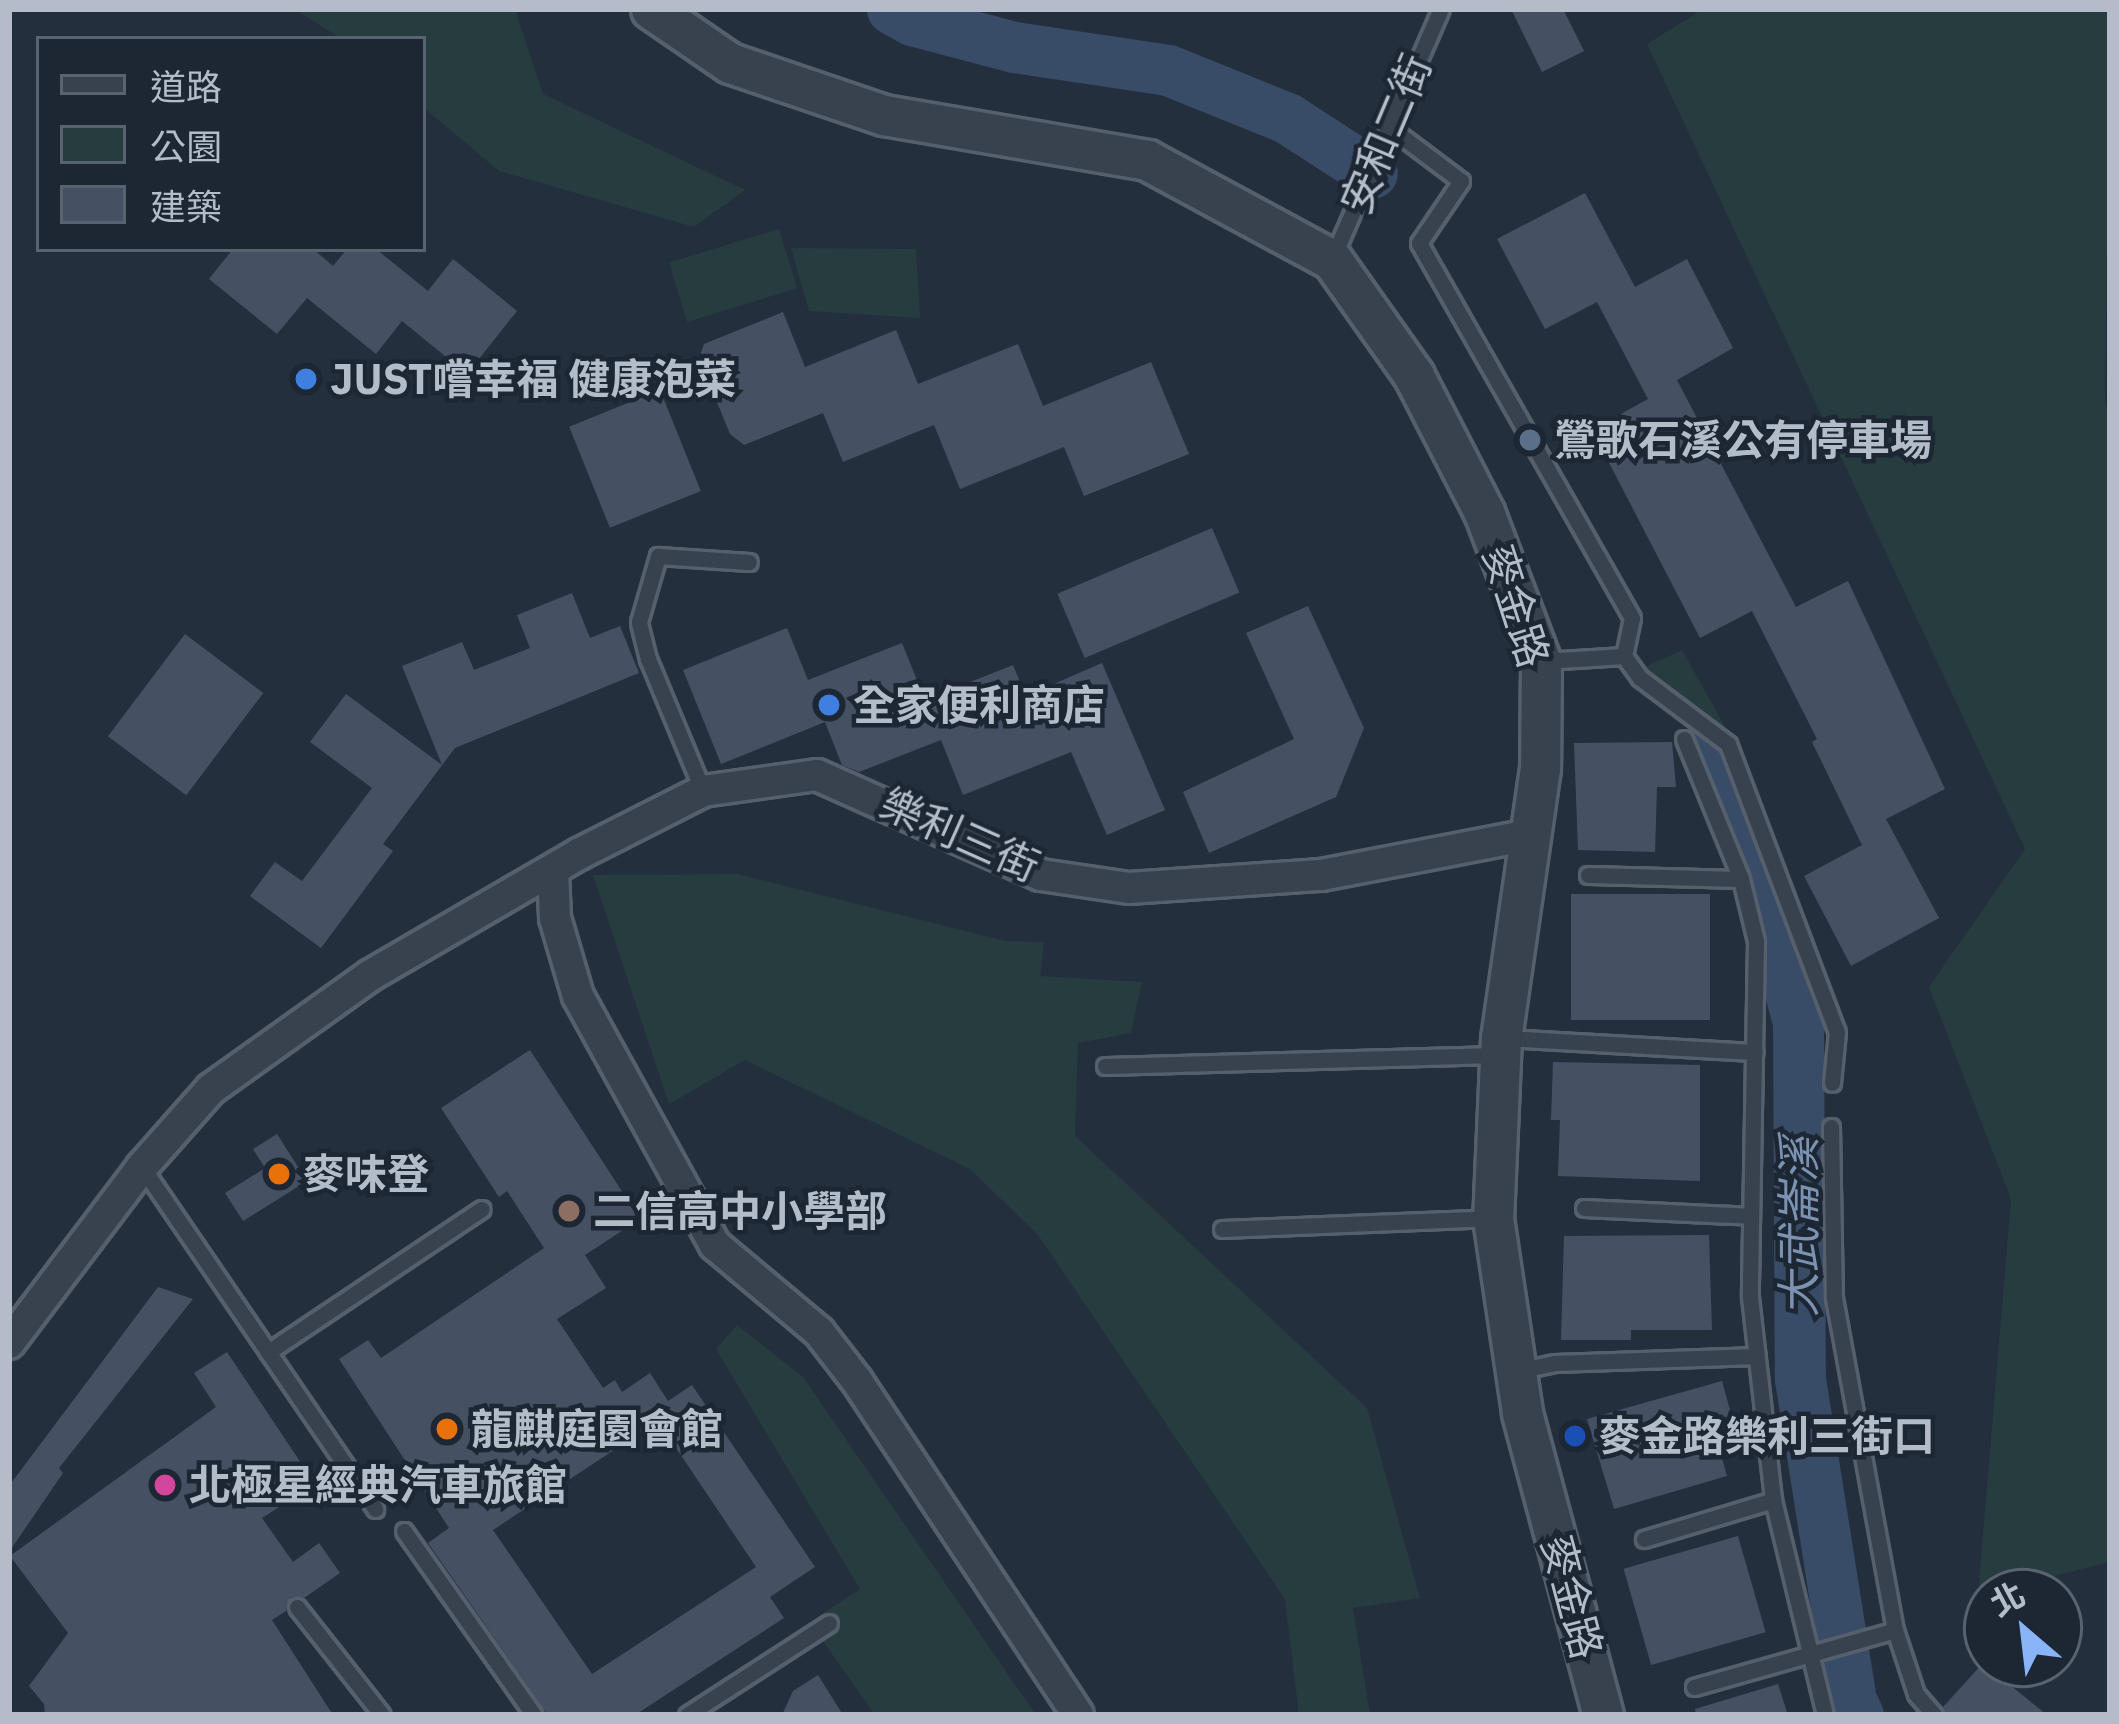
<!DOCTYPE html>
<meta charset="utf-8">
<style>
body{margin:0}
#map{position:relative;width:2119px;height:1724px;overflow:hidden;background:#242f3e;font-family:"IBM Plex Sans","Noto Sans TC",sans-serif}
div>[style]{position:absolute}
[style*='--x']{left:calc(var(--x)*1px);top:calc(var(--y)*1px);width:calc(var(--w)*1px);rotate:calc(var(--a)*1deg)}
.green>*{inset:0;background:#263c3f;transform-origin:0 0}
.river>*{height:51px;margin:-25.5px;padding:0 25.5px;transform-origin:25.5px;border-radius:25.5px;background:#394c67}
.building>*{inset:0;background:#455162;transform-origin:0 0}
.roads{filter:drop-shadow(3px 0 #565f6c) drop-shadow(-3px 0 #565f6c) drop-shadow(0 3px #565f6c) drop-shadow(0 -3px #565f6c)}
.service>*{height:15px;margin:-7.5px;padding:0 7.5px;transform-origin:7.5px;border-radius:7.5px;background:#38414e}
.minor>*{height:30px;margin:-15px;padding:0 15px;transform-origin:15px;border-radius:15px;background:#38414e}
.tertiary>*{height:39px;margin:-19.5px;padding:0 19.5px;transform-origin:19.5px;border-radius:19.5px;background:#38414e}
.dots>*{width:33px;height:33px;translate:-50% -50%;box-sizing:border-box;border:6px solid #1d2633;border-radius:50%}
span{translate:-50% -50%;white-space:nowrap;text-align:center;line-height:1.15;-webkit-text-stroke:9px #1d2633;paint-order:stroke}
.street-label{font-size:42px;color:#b4bcc9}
.poi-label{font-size:42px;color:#b4bcc9;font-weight:700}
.left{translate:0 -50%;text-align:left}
.water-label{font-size:45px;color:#7c92b1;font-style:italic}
.frame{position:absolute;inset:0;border:12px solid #b4bcc9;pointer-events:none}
.legend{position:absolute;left:36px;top:36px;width:390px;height:216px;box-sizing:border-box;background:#1d2633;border:3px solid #59626f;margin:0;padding:15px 21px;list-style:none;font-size:36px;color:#b4bcc9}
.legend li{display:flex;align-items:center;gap:24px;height:60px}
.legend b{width:60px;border:3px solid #59626f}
.north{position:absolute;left:1963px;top:1568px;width:120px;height:120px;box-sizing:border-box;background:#1d2633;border:3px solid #59626f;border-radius:50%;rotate:332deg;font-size:33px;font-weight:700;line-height:48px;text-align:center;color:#b4bcc9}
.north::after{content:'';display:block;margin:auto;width:42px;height:54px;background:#8ab4f8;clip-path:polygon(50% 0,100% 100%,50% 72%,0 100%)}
</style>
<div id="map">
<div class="green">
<div style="clip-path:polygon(294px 9px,515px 9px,543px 94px,745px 190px,694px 227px,499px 171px,423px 107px,423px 39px,342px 39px)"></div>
<div style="clip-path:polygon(1703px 9px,2110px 9px,2105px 401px,2110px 424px,2110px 1562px,1978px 1595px,2011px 1199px,1929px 987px,2025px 849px,1647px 44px)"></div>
<div style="left:779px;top:229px;width:62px;height:115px;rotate:73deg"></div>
<div style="clip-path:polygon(791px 248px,916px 249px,920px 318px,809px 311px)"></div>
<div style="clip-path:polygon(1682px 650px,1724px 725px,1712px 731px,1641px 669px)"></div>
<div style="clip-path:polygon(737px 874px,1005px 941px,1044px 942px,1040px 976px,1142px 982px,1131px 1033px,1078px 1043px,1075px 1136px,1367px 1408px,1420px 1598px,1353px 1608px,1370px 1715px,1299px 1715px,1285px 1599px,1038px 1235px,970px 1169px,745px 1060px,669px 1104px,593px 875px)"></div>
<div style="clip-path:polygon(737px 1325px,803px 1377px,1036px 1715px,875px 1715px,816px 1631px,829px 1623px,823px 1613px,860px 1589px,716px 1349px)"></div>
</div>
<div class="river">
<div style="--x:892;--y:9;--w:23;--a:29"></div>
<div style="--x:912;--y:20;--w:106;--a:14.8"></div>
<div style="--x:1014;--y:47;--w:156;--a:8.5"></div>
<div style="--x:1168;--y:70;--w:128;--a:22"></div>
<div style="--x:1287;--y:118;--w:101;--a:32.9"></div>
<div style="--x:1707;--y:750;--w:130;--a:67.4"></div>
<div style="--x:1757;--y:870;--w:157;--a:74.9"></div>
<div style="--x:1798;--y:1022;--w:357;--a:89.7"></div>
<div style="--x:1800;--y:1379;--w:325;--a:81"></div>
<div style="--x:1851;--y:1700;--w:17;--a:65"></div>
</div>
<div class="building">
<div style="clip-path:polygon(1511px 9px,1563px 9px,1584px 51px,1542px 72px)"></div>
<div style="clip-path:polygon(1585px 193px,1635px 287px,1687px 259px,1733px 348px,1677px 380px,1796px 607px,1848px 581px,1945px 789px,1886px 819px,1939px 918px,1851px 966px,1804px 876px,1862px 845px,1812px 742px,1817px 739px,1752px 611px,1700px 638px,1592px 430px,1648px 399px,1597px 302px,1545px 329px,1497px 239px)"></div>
<div style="clip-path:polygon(233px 249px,313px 249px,333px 266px,347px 249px,376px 249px,428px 291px,453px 259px,517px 311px,467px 374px,402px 321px,376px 354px,307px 298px,277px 334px,209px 279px)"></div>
<div style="clip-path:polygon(783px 312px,805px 367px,896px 330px,918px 384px,1018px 344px,1043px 406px,1151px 362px,1189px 454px,1084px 496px,1064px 447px,960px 489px,934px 425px,843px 462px,823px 413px,744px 445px,730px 434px,699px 358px,704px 344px)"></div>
<div style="left:660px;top:390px;width:109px;height:98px;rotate:68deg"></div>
<div style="left:1212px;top:528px;width:70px;height:168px;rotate:67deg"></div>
<div style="clip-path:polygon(572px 593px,590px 638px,620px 626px,639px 673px,455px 748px,383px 844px,393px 851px,321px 948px,250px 896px,275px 862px,302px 881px,372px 788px,310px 742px,346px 694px,442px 765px,402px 666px,462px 642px,474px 670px,530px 648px,517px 615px)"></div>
<div style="clip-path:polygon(1308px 606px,1364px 728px,1336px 797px,1209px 853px,1183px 792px,1294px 739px,1246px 633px)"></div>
<div style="clip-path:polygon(787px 628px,808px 680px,902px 643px,925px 700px,1013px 665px,1026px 696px,1102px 663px,1165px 810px,1107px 835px,1071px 752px,963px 795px,941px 740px,859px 772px,842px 765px,825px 722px,721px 764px,683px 670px)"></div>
<div style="left:185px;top:634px;width:98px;height:128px;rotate:37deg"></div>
<div style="clip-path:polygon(1672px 742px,1676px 787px,1657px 787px,1655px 852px,1578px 850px,1574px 743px)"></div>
<div style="left:1571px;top:894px;width:139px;height:126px"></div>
<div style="clip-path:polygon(evenodd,530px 1050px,640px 1219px,585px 1255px,606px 1288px,557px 1319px,603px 1388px,615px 1380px,622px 1392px,650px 1373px,668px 1401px,692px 1385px,815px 1567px,770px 1597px,784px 1618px,635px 1715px,548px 1715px,428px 1543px,449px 1528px,339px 1359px,368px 1340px,381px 1358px,544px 1248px,507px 1191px,499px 1197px,441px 1108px,530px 1050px,658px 1421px,756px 1567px,592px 1674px,493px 1530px,658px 1421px)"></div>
<div style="clip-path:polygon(1553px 1062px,1700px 1065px,1700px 1181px,1558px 1176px,1560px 1120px,1551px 1120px)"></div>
<div style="clip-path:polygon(277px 1134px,307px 1181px,243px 1221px,225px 1193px,265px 1168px,253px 1149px)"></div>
<div style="clip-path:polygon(1709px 1235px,1712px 1330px,1631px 1330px,1631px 1340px,1561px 1340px,1564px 1236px)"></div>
<div style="clip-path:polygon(158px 1287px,193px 1299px,59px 1468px,63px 1473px,9px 1552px,9px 1486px)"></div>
<div style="clip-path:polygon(227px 1352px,315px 1484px,262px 1518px,293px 1562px,319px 1543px,340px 1573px,304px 1598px,291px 1597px,286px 1611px,272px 1620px,333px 1715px,45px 1715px,44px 1704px,29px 1686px,68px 1633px,10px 1556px,216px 1407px,194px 1373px)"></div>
<div style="clip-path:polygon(1722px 1381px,1733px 1421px,1713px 1426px,1727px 1476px,1614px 1509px,1587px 1419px)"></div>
<div style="left:1738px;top:1536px;width:100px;height:119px;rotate:74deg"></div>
<div style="clip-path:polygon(1983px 1663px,2047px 1715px,1946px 1715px,1943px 1707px)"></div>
<div style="clip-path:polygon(818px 1675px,843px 1715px,782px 1715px,793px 1691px)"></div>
<div style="clip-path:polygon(1778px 1684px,1788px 1715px,1696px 1715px,1695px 1709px)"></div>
</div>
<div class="roads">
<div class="service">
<div style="--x:1389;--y:127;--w:90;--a:36.9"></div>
<div style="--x:1461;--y:181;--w:75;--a:124.1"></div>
<div style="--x:1419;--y:243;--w:431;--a:60.4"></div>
<div style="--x:1632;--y:618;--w:39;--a:102"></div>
<div style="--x:1624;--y:656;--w:80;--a:176.4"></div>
<div style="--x:1333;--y:257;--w:270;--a:-66.5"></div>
<div style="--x:1624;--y:656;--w:27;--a:54"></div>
<div style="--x:1640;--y:678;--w:110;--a:36.9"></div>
<div style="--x:1728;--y:744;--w:308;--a:69.3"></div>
<div style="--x:1837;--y:1032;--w:51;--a:95.6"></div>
<div style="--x:1684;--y:739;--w:151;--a:67.8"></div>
<div style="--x:1741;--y:879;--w:64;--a:76.4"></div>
<div style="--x:1756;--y:941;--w:356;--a:91"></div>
<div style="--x:1750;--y:1297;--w:204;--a:83.5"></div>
<div style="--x:1773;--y:1500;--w:221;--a:76.4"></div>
<div style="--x:703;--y:791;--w:143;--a:-112.6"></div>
<div style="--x:648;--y:659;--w:38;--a:-104"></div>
<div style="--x:639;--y:622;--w:69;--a:-73.9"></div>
<div style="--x:658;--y:556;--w:91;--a:3.8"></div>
<div style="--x:1588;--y:875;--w:153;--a:1.5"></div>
<div style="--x:1504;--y:1038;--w:251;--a:3.2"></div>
<div style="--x:1105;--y:1066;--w:393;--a:-1.6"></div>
<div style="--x:1831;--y:1127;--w:171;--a:89"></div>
<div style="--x:1834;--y:1298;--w:338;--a:79.6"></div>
<div style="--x:1895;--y:1630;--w:67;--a:71.8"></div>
<div style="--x:1916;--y:1694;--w:28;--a:49"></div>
<div style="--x:142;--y:1167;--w:414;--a:55.7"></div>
<div style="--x:1584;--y:1208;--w:167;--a:2.7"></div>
<div style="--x:1222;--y:1229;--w:271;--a:-2.3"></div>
<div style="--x:268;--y:1352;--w:257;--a:-33.8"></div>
<div style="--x:1517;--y:1371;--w:39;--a:-12"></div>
<div style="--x:1555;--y:1363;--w:202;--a:-2"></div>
<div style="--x:404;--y:1531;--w:225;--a:54.8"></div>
<div style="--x:1644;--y:1539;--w:135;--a:-16.8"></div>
<div style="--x:297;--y:1607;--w:137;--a:51.8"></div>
<div style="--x:1694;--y:1687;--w:209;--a:-15.8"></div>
<div style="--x:687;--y:1715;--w:169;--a:-32.9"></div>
</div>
<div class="minor">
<div style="--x:553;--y:870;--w:48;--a:87.6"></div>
<div style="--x:555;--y:918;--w:81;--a:73.6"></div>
<div style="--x:578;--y:996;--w:284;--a:61.2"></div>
<div style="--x:715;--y:1245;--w:136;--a:39.9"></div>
<div style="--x:819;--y:1332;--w:62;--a:52.2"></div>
<div style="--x:857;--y:1381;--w:400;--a:56.5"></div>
<div style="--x:9;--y:1343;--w:221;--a:-52.9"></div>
<div style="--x:142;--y:1167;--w:104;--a:-48.5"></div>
<div style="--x:211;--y:1089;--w:196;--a:-35.5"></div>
<div style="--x:371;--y:975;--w:241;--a:-30.2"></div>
<div style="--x:579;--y:854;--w:139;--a:-26.9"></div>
<div style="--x:703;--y:791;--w:115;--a:-8"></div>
<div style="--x:817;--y:775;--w:245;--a:24.1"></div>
<div style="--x:1041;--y:875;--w:89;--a:8.4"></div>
<div style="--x:1129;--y:888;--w:193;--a:-3.9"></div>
<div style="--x:1322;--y:875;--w:212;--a:-10.9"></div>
</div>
<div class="tertiary">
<div style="--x:651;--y:9;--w:96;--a:34.4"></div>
<div style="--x:730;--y:63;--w:163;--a:18.7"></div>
<div style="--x:884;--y:115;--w:267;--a:9.7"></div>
<div style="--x:1147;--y:160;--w:210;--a:28.4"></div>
<div style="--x:1332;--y:260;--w:142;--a:54.7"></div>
<div style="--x:1414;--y:376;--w:153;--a:62.8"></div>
<div style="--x:1484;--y:512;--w:160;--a:69.2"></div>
<div style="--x:1541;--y:662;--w:106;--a:90.5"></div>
<div style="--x:1540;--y:768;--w:273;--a:98.2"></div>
<div style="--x:1501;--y:1038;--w:180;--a:92.5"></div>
<div style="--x:1493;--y:1218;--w:197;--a:81.5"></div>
<div style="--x:1522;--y:1413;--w:313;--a:75"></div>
</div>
</div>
<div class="dots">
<div style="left:306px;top:379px;background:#3f7fe0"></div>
<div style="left:1530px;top:440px;background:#5c6f8a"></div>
<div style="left:829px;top:705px;background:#3f7fe0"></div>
<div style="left:279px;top:1174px;background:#e8710a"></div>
<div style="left:569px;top:1211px;background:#8d6e63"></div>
<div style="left:447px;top:1429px;background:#e8710a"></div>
<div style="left:1575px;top:1436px;background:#1a4fb4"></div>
<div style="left:165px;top:1485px;background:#d1479c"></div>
</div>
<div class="street-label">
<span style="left:1386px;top:134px;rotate:-67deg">安和二街</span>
<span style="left:1516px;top:606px;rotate:72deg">麥金路</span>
<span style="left:960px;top:835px;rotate:24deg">樂利三街</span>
<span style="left:1572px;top:1597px;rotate:75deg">麥金路</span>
</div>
<div class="poi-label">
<span class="left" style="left:330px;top:379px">JUST嚐幸福 健康泡菜</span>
<span class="left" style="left:1554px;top:440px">鶯歌石溪公有停車場</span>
<span class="left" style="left:853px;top:705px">全家便利商店</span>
<span class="left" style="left:303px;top:1174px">麥味登</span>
<span class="left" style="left:593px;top:1211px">二信高中小學部</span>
<span class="left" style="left:471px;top:1429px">龍麒庭園會館</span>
<span class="left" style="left:1599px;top:1436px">麥金路樂利三街口</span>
<span class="left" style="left:189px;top:1485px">北極星經典汽車旅館</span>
</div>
<div class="water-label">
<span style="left:1799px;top:1227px;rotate:-90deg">大武崙溪</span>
</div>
<div class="frame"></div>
<ul class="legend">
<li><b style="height:15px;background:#38414e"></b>道路</li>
<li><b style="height:33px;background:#263c3f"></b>公園</li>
<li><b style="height:33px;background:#455162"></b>建築</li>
</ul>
<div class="north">北</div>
</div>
